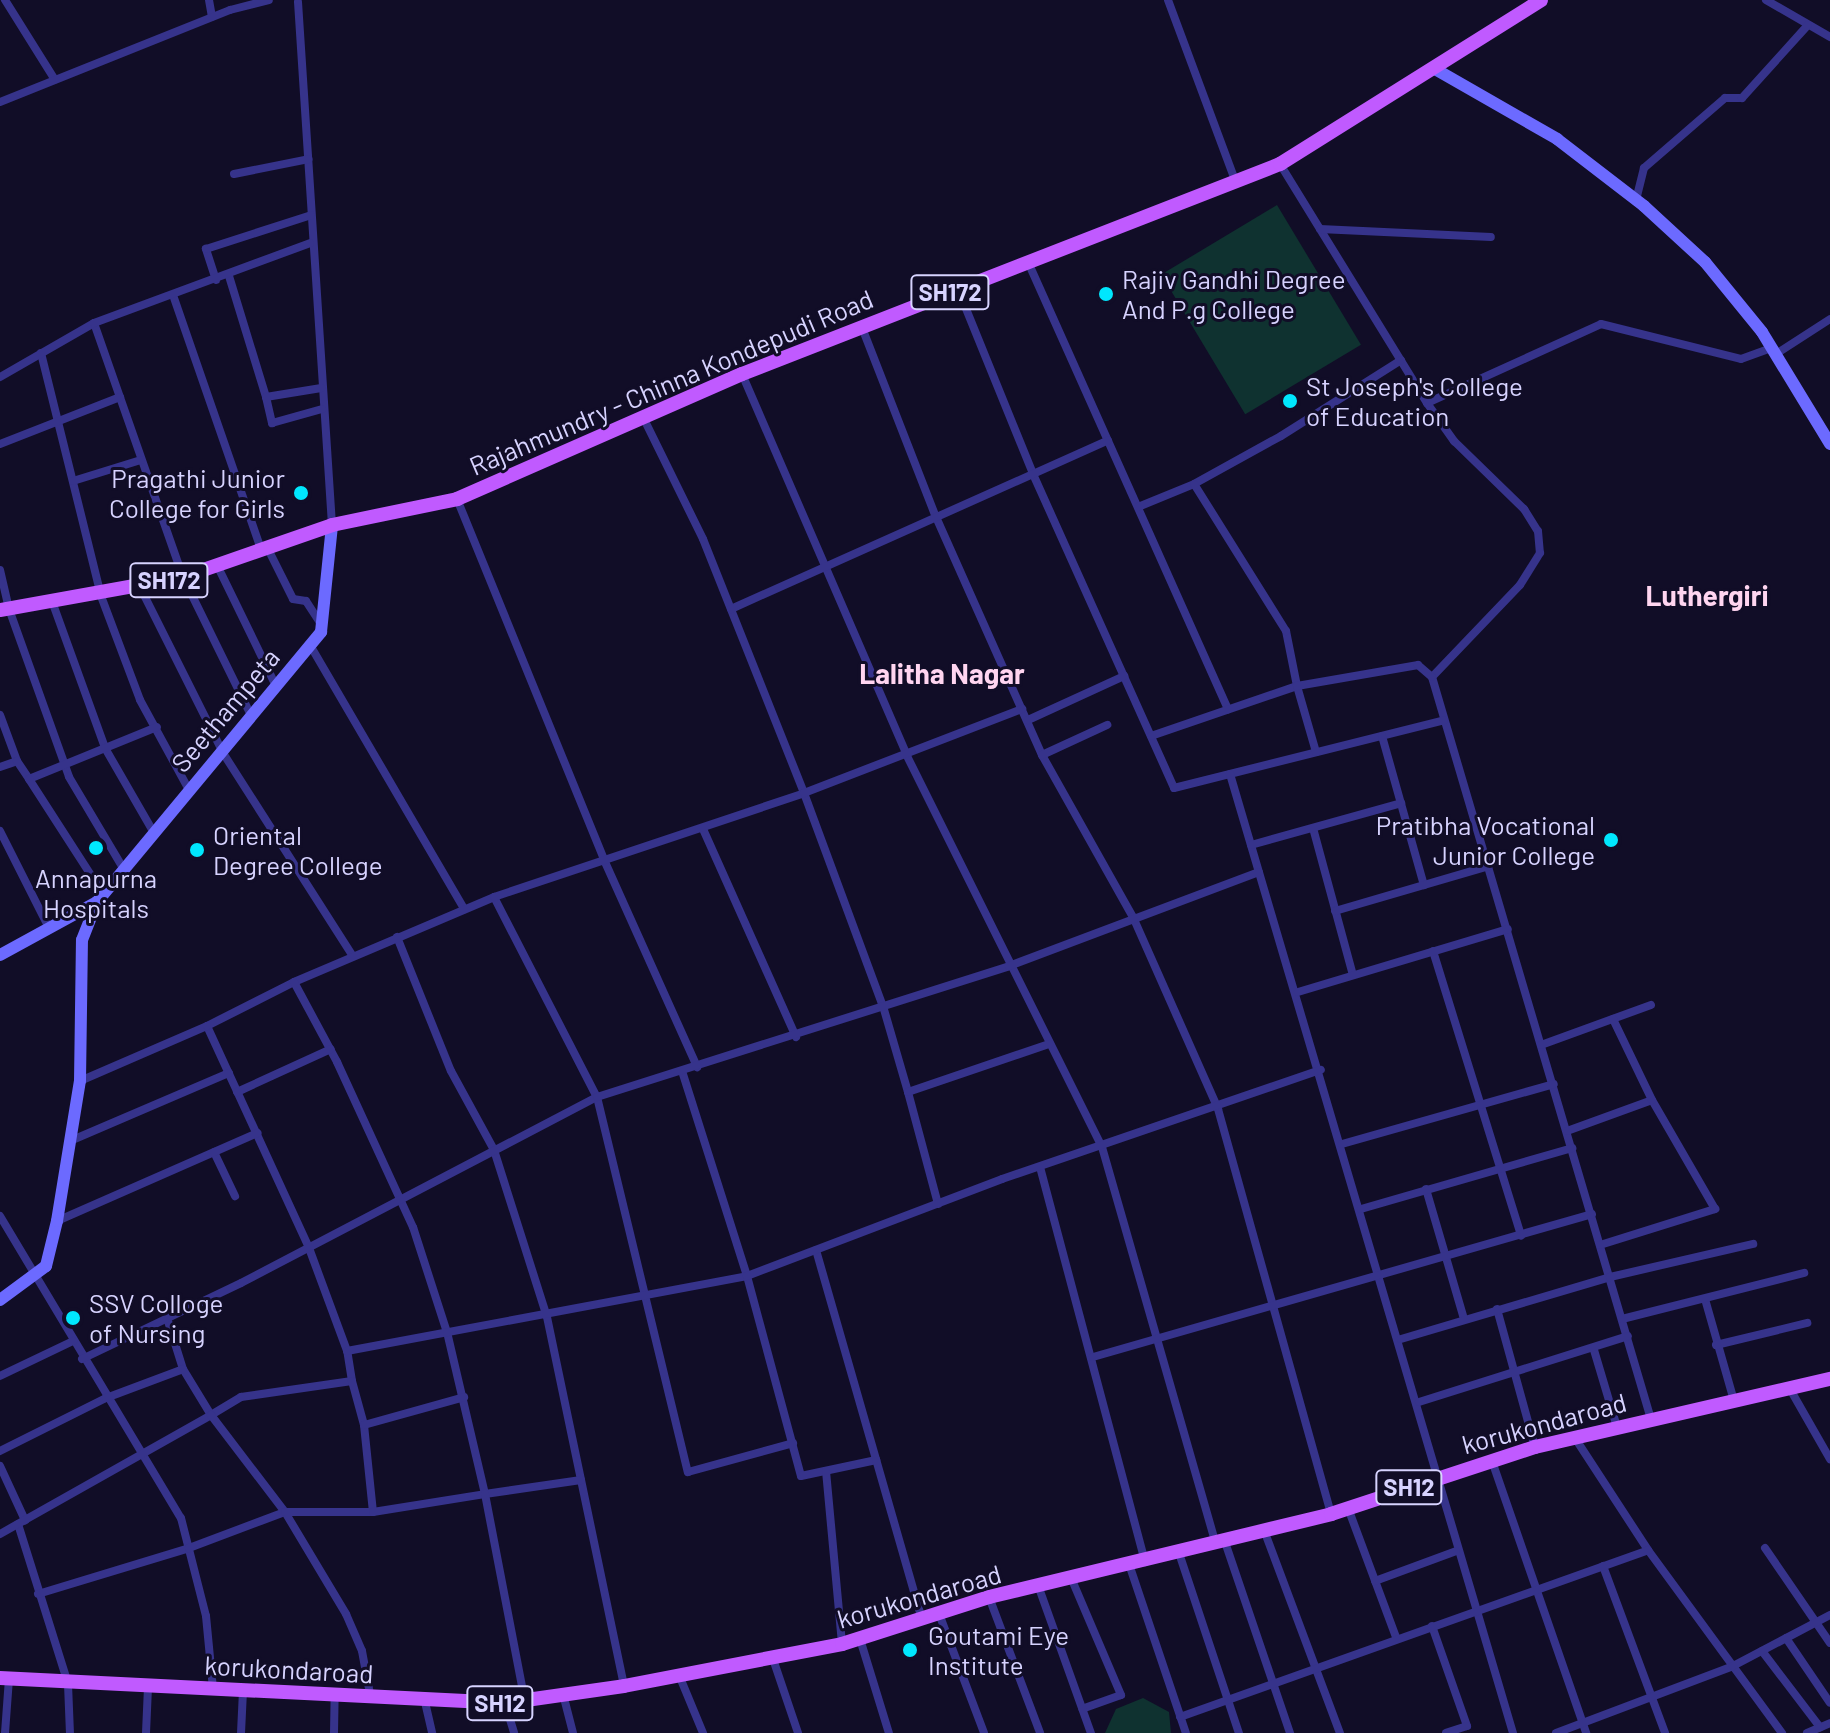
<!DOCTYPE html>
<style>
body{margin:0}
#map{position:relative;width:1830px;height:1733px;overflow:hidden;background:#110d27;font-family:Barlow,sans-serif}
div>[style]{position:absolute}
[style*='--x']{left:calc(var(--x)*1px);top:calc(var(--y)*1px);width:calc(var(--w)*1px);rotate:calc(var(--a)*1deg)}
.green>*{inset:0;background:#0f3230;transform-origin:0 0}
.street>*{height:8px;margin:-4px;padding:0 4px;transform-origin:4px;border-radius:4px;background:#36338b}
.secondary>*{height:12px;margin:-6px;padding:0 6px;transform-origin:6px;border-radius:6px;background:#6c6aff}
.primary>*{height:14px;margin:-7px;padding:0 7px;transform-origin:7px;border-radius:7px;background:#c05aff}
.dots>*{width:22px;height:22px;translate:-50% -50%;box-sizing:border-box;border:4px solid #110d27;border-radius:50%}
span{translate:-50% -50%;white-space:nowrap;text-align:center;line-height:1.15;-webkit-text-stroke:6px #110d27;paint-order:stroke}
.shield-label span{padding:2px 6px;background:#110d27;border:2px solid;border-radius:6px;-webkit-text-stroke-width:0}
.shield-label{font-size:24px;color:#d7d3ff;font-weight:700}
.poi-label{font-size:26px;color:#d7d3ff}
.left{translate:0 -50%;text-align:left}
.right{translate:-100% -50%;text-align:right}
.street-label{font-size:26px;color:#d7d3ff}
.neighbourhood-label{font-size:28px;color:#ffd5f0;font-weight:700}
</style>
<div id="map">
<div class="green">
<div style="left:1277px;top:205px;width:163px;height:135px;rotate:59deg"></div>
<div style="clip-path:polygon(1143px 1698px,1169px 1712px,1171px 1733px,1105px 1733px,1116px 1709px)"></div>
</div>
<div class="street">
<div style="--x:5;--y:0;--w:94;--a:58"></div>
<div style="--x:209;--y:0;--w:17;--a:80"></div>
<div style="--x:1168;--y:0;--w:192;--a:69.6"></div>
<div style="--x:1766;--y:0;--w:74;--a:30"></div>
<div style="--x:298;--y:2;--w:524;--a:86.28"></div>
<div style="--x:0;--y:102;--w:248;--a:-21.8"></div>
<div style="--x:230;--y:10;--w:40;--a:-14.4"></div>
<div style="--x:1280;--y:164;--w:281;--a:58.4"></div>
<div style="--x:1427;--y:403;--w:47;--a:54.6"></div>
<div style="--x:1454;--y:441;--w:98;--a:44.2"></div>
<div style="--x:1524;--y:509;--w:26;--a:58"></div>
<div style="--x:1538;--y:531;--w:22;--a:85"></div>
<div style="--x:1540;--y:553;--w:38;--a:122"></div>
<div style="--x:1520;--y:585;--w:127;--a:133.7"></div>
<div style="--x:1432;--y:677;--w:774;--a:73.56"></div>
<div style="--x:234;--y:174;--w:76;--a:-11.3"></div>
<div style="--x:1636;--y:200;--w:33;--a:-76"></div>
<div style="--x:1644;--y:168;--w:107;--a:-40.8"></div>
<div style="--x:1725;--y:98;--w:17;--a:0"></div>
<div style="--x:1742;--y:98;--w:98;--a:-47.9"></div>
<div style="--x:1320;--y:229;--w:171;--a:2.7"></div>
<div style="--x:1028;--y:262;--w:490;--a:65.9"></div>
<div style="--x:229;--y:276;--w:127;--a:73"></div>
<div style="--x:266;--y:397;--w:56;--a:-9.3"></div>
<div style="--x:216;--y:280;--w:33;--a:-108"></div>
<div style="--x:206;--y:249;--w:110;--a:-17.9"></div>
<div style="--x:958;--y:289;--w:200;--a:67.9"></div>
<div style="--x:1033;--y:474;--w:344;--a:65.8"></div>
<div style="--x:1174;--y:788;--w:278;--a:-14.1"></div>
<div style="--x:173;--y:295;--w:269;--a:70.9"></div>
<div style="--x:94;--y:323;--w:269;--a:70.7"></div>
<div style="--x:183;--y:577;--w:154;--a:63.8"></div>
<div style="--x:861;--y:325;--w:206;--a:68.7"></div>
<div style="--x:936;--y:517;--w:261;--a:66"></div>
<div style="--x:1042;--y:755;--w:186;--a:60.7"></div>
<div style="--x:1133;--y:917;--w:210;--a:66.1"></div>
<div style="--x:1218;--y:1109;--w:420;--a:74.4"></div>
<div style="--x:41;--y:353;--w:250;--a:76.1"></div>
<div style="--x:101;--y:596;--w:111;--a:69.4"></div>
<div style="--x:140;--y:700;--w:100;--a:61.4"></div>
<div style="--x:1776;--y:354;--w:64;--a:-32.9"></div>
<div style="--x:742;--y:374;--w:416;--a:66.6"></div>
<div style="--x:907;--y:756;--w:437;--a:63.5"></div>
<div style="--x:1102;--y:1147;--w:413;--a:74"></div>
<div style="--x:0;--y:377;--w:108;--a:-29.9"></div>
<div style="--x:94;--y:323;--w:230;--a:-20.3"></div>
<div style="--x:266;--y:397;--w:27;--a:77"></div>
<div style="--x:272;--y:423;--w:52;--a:-15.6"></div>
<div style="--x:1427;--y:403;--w:191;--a:-24.4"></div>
<div style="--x:1601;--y:324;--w:144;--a:14"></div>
<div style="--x:1741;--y:359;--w:33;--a:-20"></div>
<div style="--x:643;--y:417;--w:136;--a:63.8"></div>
<div style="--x:703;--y:539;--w:273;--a:68.3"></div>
<div style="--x:804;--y:793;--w:227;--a:69.7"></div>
<div style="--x:883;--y:1006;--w:90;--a:73.8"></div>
<div style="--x:0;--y:444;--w:129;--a:-21.4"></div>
<div style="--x:73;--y:481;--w:71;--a:-17.2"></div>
<div style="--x:457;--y:499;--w:392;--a:67.8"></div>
<div style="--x:605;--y:862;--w:225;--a:65.8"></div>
<div style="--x:1138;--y:507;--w:61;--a:-22.3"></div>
<div style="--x:1194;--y:484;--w:99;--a:-28.9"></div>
<div style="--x:1281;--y:436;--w:142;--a:-32.3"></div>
<div style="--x:267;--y:547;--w:58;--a:63.4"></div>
<div style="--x:293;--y:599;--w:13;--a:9"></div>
<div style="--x:306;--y:601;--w:27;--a:57"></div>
<div style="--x:217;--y:565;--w:132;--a:64"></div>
<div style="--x:0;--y:570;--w:40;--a:77"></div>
<div style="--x:9;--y:609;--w:178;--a:70.3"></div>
<div style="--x:69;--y:777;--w:106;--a:59.3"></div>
<div style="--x:140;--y:587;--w:186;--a:63.4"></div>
<div style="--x:223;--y:753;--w:241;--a:57.4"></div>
<div style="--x:53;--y:604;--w:153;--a:70.1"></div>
<div style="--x:105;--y:748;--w:96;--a:60"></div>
<div style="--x:731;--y:609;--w:413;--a:-24.1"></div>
<div style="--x:310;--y:645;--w:306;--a:59.7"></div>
<div style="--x:0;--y:715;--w:49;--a:69.7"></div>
<div style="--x:1028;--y:720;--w:106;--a:-24.6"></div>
<div style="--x:1151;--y:736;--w:154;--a:-18.9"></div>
<div style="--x:1297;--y:686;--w:56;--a:-101.3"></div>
<div style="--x:1286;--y:631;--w:173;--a:-122"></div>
<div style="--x:1382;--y:736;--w:155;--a:74.3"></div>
<div style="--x:1316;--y:752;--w:69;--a:-106.1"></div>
<div style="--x:1297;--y:686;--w:123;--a:-9.8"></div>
<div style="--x:1418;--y:665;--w:18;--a:41"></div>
<div style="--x:1042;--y:755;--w:72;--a:-24.8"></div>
<div style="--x:0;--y:767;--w:18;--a:-19"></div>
<div style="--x:17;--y:761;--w:22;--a:56"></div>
<div style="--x:29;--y:779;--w:138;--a:-22.1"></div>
<div style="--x:1230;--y:774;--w:1000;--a:73.56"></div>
<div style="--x:29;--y:779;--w:137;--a:57.2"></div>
<div style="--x:1313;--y:828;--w:152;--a:74.8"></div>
<div style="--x:703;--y:829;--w:228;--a:65.9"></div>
<div style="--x:0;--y:831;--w:109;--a:63.2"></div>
<div style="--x:1251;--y:845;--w:156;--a:-15.6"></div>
<div style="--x:494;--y:897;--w:225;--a:62.8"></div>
<div style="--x:597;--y:1097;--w:386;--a:76.4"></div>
<div style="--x:688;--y:1472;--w:109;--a:-15.4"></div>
<div style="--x:1335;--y:911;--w:160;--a:-16.3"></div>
<div style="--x:397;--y:937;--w:144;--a:68.1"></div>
<div style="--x:451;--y:1071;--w:90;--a:61.4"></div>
<div style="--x:494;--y:1150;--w:175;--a:72.4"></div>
<div style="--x:547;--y:1317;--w:377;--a:78.2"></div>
<div style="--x:1433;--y:951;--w:298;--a:72.8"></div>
<div style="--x:294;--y:982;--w:217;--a:-23"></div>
<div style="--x:494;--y:897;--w:327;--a:-18.5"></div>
<div style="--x:804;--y:793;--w:234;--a:-21.1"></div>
<div style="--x:1298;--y:992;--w:219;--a:-16.7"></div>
<div style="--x:207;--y:1026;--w:244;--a:65.3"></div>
<div style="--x:309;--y:1248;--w:110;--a:69.7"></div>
<div style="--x:1541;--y:1045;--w:117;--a:-20"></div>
<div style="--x:682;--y:1071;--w:215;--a:72.4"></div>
<div style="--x:747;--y:1276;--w:207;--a:74.9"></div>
<div style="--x:801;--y:1476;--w:77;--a:-12"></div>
<div style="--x:80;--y:1081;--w:138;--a:-23.4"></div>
<div style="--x:207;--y:1026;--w:97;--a:-26.8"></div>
<div style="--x:294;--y:982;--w:91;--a:61.7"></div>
<div style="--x:337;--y:1062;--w:182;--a:65.3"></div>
<div style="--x:413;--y:1227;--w:110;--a:72.1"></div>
<div style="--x:447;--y:1332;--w:166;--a:76.8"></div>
<div style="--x:485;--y:1494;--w:97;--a:-8.3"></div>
<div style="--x:237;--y:1092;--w:103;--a:-24.6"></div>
<div style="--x:1567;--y:1131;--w:90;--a:-20"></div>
<div style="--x:70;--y:1141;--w:173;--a:-23.2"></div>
<div style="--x:1342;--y:1144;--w:220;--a:-15.8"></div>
<div style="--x:214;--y:1152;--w:49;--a:64.5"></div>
<div style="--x:1040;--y:1167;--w:409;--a:75.1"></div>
<div style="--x:1426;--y:1189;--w:135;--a:73.7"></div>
<div style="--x:938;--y:1204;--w:116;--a:-105"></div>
<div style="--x:908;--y:1092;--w:149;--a:-18.8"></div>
<div style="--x:1361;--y:1209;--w:220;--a:-16.1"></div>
<div style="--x:0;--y:1216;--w:352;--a:59.1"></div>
<div style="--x:181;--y:1518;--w:101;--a:75.7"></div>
<div style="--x:206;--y:1616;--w:73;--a:84.5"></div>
<div style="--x:57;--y:1221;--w:219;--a:-23.7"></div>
<div style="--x:1600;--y:1245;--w:121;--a:-17.4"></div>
<div style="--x:1715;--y:1209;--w:126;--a:-120"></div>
<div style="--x:1652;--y:1100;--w:90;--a:-115.7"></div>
<div style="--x:816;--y:1250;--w:382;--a:74"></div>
<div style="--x:1705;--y:1299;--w:106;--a:74.1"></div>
<div style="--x:1497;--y:1309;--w:143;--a:74.6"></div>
<div style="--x:167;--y:1318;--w:53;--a:72.6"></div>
<div style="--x:183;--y:1369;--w:54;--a:58.7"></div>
<div style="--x:211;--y:1415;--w:35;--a:-31"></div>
<div style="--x:241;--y:1397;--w:112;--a:-8.2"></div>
<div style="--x:352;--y:1381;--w:30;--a:-99"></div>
<div style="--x:347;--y:1351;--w:407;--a:-10.6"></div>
<div style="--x:747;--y:1276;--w:273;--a:-20.8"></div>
<div style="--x:1002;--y:1179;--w:337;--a:-18.9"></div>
<div style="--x:1622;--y:1319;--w:188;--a:-14.2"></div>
<div style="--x:1401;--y:1339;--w:218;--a:-16.5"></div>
<div style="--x:1610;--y:1277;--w:147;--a:-13"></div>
<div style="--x:1716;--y:1345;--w:94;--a:-13.6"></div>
<div style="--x:1594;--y:1350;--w:80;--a:73.4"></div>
<div style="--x:1093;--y:1357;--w:519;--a:-15.99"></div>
<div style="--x:82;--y:1359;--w:176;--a:-25.5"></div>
<div style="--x:241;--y:1283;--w:402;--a:-27.6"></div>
<div style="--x:597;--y:1097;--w:432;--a:-17.6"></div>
<div style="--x:1009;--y:966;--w:267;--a:-20.6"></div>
<div style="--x:0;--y:1376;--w:81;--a:-25.6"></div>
<div style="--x:352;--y:1381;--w:46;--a:74.7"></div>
<div style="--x:364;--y:1425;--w:87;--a:84.1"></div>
<div style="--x:1790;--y:1389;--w:81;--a:60.3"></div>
<div style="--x:1419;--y:1402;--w:219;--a:-17.5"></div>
<div style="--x:364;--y:1425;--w:104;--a:-15.6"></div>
<div style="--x:1575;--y:1438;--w:134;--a:56.9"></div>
<div style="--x:1648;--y:1550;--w:227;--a:53.8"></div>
<div style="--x:0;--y:1451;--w:119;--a:-26.6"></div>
<div style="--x:106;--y:1398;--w:82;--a:-20.6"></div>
<div style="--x:1492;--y:1461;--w:288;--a:70.9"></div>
<div style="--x:0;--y:1466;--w:60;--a:65.2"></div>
<div style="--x:826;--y:1471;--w:174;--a:84.7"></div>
<div style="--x:1348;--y:1508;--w:138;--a:69.6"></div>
<div style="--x:18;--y:1524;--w:168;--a:72.6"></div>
<div style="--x:68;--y:1684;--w:49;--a:87.7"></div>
<div style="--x:1264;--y:1530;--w:217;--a:69.5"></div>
<div style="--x:0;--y:1534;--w:242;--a:-29.4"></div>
<div style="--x:211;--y:1415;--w:122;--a:52.7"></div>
<div style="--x:285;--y:1512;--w:119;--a:59.1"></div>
<div style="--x:346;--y:1614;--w:40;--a:66.6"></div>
<div style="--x:362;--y:1651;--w:44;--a:79.5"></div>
<div style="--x:1225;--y:1542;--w:202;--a:71.2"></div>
<div style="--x:1765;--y:1548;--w:115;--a:55.6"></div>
<div style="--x:1179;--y:1553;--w:190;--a:71.6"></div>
<div style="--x:1603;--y:1566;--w:178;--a:69.6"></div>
<div style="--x:1130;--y:1567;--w:175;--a:71.4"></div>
<div style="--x:1072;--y:1580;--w:125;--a:66.9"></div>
<div style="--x:1121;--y:1695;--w:41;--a:160.3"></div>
<div style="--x:1375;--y:1581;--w:86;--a:-20.3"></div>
<div style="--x:1039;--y:1588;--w:154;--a:70.3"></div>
<div style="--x:38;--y:1594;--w:158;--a:-16.9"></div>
<div style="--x:189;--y:1548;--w:103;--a:-20.6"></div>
<div style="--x:285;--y:1512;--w:88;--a:0"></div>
<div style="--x:373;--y:1512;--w:113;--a:-9.1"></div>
<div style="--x:485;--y:1494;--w:211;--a:79.1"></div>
<div style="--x:989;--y:1597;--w:145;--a:69.4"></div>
<div style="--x:938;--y:1611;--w:130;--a:69.3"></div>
<div style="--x:1432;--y:1626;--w:106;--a:70.7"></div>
<div style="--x:1467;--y:1726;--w:22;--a:162"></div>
<div style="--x:1786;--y:1638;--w:78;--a:55.9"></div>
<div style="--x:860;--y:1639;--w:98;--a:72.9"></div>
<div style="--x:1762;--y:1651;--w:96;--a:52.7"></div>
<div style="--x:772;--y:1656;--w:81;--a:71.3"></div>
<div style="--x:679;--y:1675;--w:63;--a:67.5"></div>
<div style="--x:563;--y:1694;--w:40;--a:75.6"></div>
<div style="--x:425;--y:1702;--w:32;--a:77"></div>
<div style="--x:505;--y:1703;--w:31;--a:73"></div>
<div style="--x:1180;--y:1717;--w:497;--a:-19.6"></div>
<div style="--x:5;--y:1733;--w:54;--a:-85.8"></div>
<div style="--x:146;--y:1733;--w:46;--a:-87.5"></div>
<div style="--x:241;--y:1733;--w:43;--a:-87.3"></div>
<div style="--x:334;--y:1733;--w:39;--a:-89"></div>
<div style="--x:1556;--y:1733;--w:189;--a:-20.7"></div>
<div style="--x:1733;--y:1666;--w:110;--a:-27.7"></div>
<div style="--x:1807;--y:1733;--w:25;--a:-23"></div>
</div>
<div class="secondary">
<div style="--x:1435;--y:69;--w:141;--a:29.8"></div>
<div style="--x:1557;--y:139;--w:110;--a:37.6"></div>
<div style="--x:1644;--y:206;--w:83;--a:42.6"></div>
<div style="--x:1705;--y:262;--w:90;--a:50.8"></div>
<div style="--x:1762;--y:332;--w:131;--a:58.7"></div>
<div style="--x:0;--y:955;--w:111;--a:-28.7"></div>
<div style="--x:0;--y:1300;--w:57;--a:-36.5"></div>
<div style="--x:46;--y:1266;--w:46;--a:-76.3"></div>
<div style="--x:57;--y:1221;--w:142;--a:-80.7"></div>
<div style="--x:80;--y:1081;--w:141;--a:-89.2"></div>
<div style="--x:82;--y:940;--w:41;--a:-68.5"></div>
<div style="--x:97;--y:902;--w:351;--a:-50.3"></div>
<div style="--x:321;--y:632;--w:108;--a:-84.1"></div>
</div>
<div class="primary">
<div style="--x:0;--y:610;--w:186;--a:-10.2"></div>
<div style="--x:183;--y:577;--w:158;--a:-19.2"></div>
<div style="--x:332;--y:525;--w:128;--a:-11.7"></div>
<div style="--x:457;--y:499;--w:311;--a:-23.7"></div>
<div style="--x:742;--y:374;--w:578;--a:-21.32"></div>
<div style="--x:1280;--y:164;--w:308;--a:-32.1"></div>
<div style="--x:0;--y:1678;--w:506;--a:2.83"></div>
<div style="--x:505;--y:1703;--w:120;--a:-8.1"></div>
<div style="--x:624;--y:1686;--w:222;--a:-10.9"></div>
<div style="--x:842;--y:1644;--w:154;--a:-17.7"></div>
<div style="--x:989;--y:1597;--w:352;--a:-13.6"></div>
<div style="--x:1331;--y:1514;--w:215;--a:-18.2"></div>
<div style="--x:1535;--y:1447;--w:303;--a:-13"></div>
</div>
<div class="dots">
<div style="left:1106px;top:294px;background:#00e7fe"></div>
<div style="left:1290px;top:401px;background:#00e7fe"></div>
<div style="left:301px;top:493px;background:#00e7fe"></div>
<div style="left:1611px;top:840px;background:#00e7fe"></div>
<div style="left:96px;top:848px;background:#00e7fe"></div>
<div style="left:197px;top:850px;background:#00e7fe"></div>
<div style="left:73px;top:1318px;background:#00e7fe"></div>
<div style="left:910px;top:1650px;background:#00e7fe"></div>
</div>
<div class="shield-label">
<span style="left:950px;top:292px">SH172</span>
<span style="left:169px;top:580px">SH172</span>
<span style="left:1409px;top:1487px">SH12</span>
<span style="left:500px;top:1703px">SH12</span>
</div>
<div class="poi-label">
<span class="left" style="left:1122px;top:294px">Rajiv Gandhi Degree<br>And P.g College</span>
<span class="left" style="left:1306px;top:401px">St Joseph's College<br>of Education</span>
<span class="right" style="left:285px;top:493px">Pragathi Junior<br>College for Girls</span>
<span class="right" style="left:1595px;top:840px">Pratibha Vocational<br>Junior College</span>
<span class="left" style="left:213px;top:850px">Oriental<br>Degree College</span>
<span style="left:96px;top:893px">Annapurna<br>Hospitals</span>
<span class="left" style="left:89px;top:1318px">SSV Colloge<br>of Nursing</span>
<span class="left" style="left:928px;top:1650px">Goutami Eye<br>Institute</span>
</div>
<div class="street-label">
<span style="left:671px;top:382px;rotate:-23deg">Rajahmundry - Chinna Kondepudi Road</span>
<span style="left:225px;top:710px;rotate:-50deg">Seethampeta</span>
<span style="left:1544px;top:1423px;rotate:-15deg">korukondaroad</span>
<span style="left:919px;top:1596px;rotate:-16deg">korukondaroad</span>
<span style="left:289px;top:1669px;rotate:3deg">korukondaroad</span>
</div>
<div class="neighbourhood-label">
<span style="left:1707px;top:595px">Luthergiri</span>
<span style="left:942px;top:673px">Lalitha Nagar</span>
</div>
</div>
